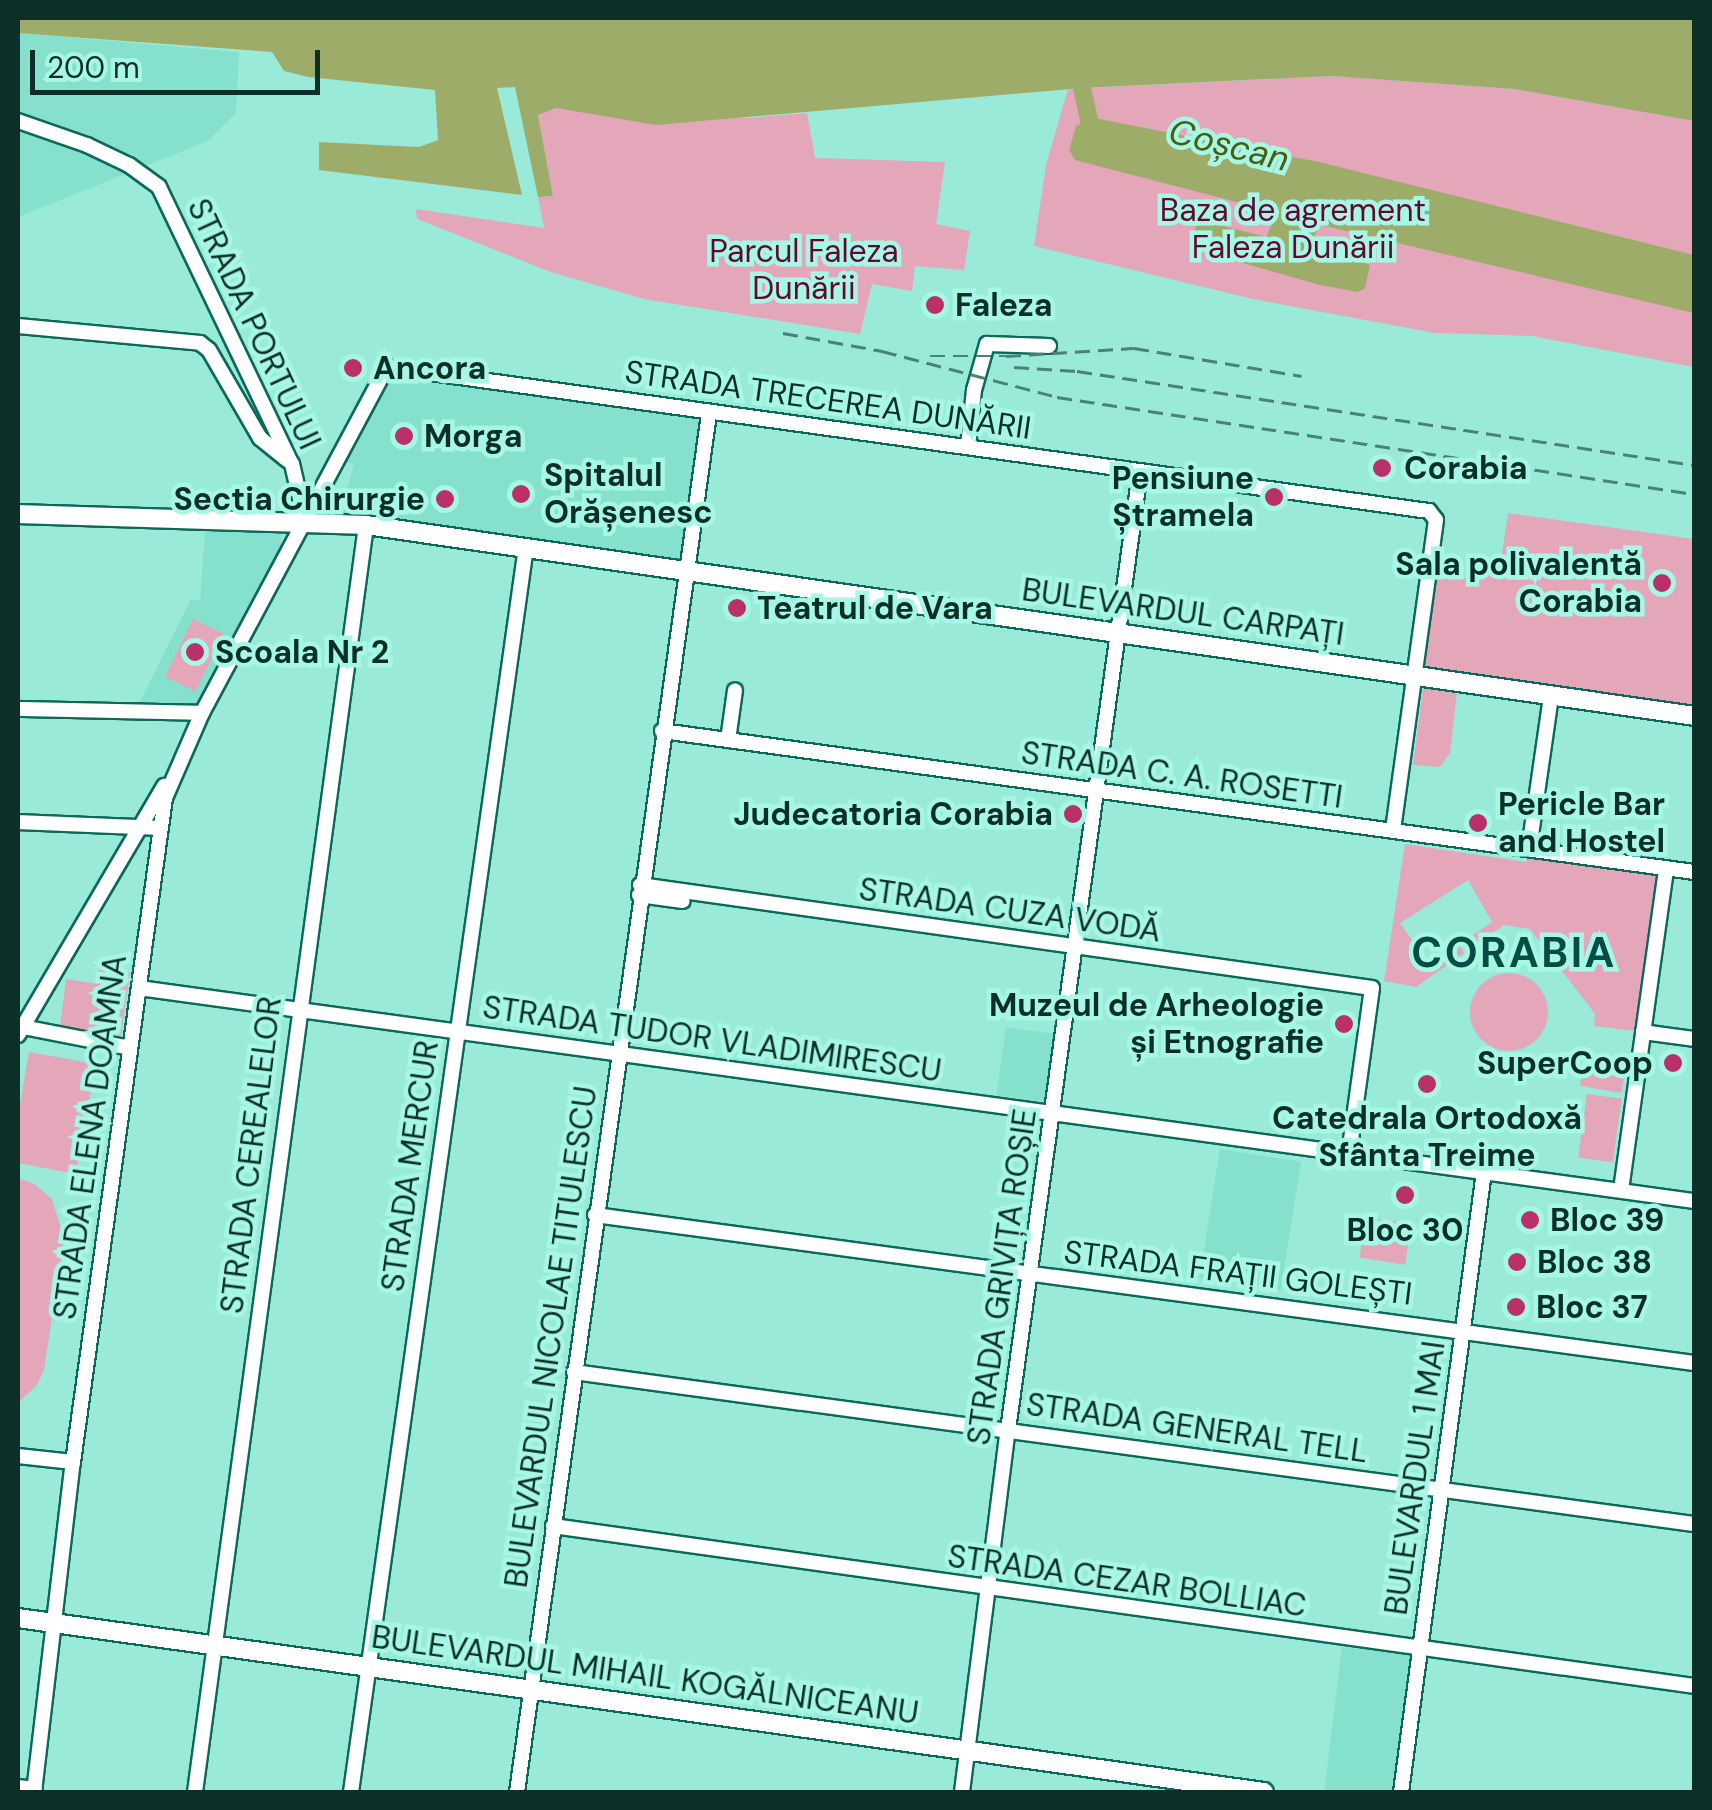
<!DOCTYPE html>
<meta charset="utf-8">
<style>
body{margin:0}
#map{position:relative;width:1712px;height:1810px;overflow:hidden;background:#99ead9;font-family:"DM Sans",sans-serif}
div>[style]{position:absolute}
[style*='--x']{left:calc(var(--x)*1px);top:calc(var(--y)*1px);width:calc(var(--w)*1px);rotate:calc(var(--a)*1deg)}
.built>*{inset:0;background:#85e1ce;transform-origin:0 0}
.green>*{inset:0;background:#e4a6b9;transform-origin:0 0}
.round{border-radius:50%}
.water>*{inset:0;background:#9dad69}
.river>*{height:18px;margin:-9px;padding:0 9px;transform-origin:9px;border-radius:9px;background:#9dad69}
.roads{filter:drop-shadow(2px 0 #0a695b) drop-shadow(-2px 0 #0a695b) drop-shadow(0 2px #0a695b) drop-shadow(0 -2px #0a695b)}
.minor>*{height:14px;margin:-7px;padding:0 7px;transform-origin:7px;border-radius:7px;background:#fff}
.major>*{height:18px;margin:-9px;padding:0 9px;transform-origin:9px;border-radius:9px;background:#fff}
.rail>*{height:2.5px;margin-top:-1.25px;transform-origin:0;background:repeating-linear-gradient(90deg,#4a8276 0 15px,transparent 0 23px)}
.dots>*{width:28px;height:28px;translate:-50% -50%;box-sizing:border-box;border:5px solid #a6f7e6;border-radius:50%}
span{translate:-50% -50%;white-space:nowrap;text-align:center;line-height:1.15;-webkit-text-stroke:9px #a6f7e6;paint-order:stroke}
.park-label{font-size:32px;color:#620933}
.poi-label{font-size:32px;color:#0c2f28;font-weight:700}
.left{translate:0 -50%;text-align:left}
.right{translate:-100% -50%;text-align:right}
.street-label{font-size:32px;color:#0c2f28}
.water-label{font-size:35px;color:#4f5c0e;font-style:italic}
.district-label{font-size:42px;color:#074d43;font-weight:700;letter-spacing:2.5px}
.frame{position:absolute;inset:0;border:20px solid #0c2f28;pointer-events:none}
.scale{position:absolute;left:30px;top:50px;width:290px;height:45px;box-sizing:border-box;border:5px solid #0c2f28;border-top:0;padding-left:12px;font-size:30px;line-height:35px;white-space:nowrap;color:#0c2f28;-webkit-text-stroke:8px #a6f7e6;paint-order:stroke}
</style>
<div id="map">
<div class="built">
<div style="clip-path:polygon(18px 33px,239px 52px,236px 113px,208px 141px,18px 217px)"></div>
<div style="clip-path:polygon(387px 367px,709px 413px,686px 570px,337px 523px,354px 465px,337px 458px)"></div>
<div style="clip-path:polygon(205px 531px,281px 533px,281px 552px,198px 704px,140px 702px,191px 599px,200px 601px)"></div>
<div style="left:1006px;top:1027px;width:50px;height:69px;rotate:8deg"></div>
<div style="left:1220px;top:1149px;width:82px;height:130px;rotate:9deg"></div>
<div style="left:1342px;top:1647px;width:74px;height:146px;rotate:7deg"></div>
</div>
<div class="green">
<div style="clip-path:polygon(1331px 76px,1514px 89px,1694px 121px,1694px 367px,1532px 336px,1435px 333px,1253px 299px,1034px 246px,1046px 165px,1068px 89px)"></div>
<div style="clip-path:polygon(559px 104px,748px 118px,807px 113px,815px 158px,945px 162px,936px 224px,970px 231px,964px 270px,915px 266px,912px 291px,872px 284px,860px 334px,644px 299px,551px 272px,417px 219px,416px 209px,544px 228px,538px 197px,553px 196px,538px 115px)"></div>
<div style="clip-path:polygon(1508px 513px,1694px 539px,1694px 716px,1415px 677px,1429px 572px,1474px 580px,1501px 561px)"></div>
<div style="left:193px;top:619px;width:34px;height:64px;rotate:26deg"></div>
<div style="clip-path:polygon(1423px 688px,1457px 693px,1450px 753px,1440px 767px,1413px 765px)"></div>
<div style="clip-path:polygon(1405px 844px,1526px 862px,1529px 849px,1666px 868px,1643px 1032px,1594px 1026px,1595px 1014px,1530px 929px,1504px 925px,1474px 946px,1469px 938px,1492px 922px,1468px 880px,1400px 923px,1429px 965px,1459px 945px,1464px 953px,1416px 987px,1384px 981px)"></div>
<div style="clip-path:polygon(100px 967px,130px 972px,121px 1035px,60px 1026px,66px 979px,97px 984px)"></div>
<div class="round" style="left:1470px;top:973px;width:78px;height:78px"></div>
<div style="clip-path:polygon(29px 1052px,96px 1064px,76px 1174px,18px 1163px,18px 1116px)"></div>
<div style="left:1584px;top:1063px;width:42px;height:23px;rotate:10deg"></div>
<div style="left:1587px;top:1094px;width:35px;height:64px;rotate:8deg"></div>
<div style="clip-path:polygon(18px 1178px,34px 1184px,52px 1199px,64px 1239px,44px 1370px,37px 1385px,18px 1403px)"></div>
<div style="left:1366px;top:1217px;width:46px;height:41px;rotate:9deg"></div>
</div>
<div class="water">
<div style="clip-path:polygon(18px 18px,1694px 18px,1694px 121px,1514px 89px,1331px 76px,1082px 88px,656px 125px,556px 108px,538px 115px,553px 196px,538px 197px,515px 87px,497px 88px,522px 195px,319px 170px,319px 142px,419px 147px,438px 140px,435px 90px,308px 77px,284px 71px,272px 52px,18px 33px)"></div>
<div style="clip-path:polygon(1094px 118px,1319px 162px,1694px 255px,1694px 313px,1321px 225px,1313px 237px,1314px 245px,1370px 265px,1365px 288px,1358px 292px,1320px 285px,1190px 248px,1197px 223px,1203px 221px,1266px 237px,1273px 222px,1271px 211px,1075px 160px,1069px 150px,1076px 126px)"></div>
</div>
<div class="river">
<div style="--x:1082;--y:88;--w:42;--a:77.6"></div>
<div style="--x:1091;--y:129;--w:14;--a:54"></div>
</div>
<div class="roads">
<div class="minor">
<div style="--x:18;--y:121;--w:73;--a:19.2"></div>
<div style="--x:87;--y:145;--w:47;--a:25.5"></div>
<div style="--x:129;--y:165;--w:37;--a:36"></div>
<div style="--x:159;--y:187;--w:307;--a:64.4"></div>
<div style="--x:292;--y:464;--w:57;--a:76.9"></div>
<div style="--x:18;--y:326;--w:183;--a:5.3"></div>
<div style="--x:200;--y:343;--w:11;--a:38"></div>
<div style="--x:209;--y:350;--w:102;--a:59.9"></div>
<div style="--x:260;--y:438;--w:35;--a:39"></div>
<div style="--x:968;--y:446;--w:56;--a:-83.9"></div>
<div style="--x:974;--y:390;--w:48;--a:-74.2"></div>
<div style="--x:987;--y:344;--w:62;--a:1.8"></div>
<div style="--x:18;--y:709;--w:184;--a:1.2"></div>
<div style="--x:662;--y:731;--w:1042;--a:7.78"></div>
<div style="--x:728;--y:740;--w:50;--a:-82"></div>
<div style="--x:18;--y:822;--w:142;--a:2.4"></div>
<div style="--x:1529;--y:849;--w:155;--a:-81.8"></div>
<div style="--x:640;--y:885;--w:739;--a:8.01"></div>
<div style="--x:1372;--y:988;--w:167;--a:97.9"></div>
<div style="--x:639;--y:895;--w:44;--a:7.8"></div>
<div style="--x:139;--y:988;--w:1570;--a:7.8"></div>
<div style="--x:18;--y:1026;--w:114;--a:11.1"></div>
<div style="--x:1643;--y:1032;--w:51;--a:7.8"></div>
<div style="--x:18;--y:1035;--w:289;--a:-59.6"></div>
<div style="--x:1621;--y:1190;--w:325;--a:-82"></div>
<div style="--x:595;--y:1215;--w:1109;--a:7.67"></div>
<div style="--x:574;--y:1372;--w:1130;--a:7.73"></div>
<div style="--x:18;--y:1456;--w:55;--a:6.2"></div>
<div style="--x:553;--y:1526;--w:1152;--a:7.98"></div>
<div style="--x:18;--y:1787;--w:17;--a:7"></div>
<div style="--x:34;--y:1792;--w:332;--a:-83.3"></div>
<div style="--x:73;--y:1462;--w:670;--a:-82.11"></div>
<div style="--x:165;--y:798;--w:93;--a:-66.5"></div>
<div style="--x:202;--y:713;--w:392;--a:-61.9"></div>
<div style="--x:387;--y:367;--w:1052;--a:7.87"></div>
<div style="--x:1429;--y:511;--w:11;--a:52"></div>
<div style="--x:1436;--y:520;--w:314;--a:97.9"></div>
<div style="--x:195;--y:1792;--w:1278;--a:-82.31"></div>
<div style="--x:351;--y:1792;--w:1257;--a:-82"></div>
<div style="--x:517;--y:1792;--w:1392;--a:-82.07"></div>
<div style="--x:962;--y:1792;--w:365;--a:-82.8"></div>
<div style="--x:1008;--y:1430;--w:967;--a:-82.15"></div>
<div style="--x:1401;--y:1792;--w:626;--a:-82.38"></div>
</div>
<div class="major">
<div style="--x:18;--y:514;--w:348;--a:1.8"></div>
<div style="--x:366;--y:525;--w:1342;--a:8.18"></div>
<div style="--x:18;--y:1618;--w:1258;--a:7.95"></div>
</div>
</div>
<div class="rail">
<div style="--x:783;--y:333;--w:101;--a:10.3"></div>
<div style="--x:882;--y:351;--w:181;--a:14.7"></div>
<div style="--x:1057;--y:397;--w:644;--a:8.66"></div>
<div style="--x:930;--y:356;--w:76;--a:0"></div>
<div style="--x:1006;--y:356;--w:128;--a:-3.6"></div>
<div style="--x:1134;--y:348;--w:170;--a:9.5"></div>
<div style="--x:1014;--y:367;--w:63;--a:3.6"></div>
<div style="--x:1077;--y:371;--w:624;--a:8.66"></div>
</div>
<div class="dots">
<div style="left:935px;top:305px;background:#ba306b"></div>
<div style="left:353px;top:368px;background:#ba306b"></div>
<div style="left:404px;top:436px;background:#ba306b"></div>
<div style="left:1382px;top:468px;background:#ba306b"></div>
<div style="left:521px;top:494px;background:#ba306b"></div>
<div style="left:1274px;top:497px;background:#ba306b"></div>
<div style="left:445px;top:499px;background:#ba306b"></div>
<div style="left:1662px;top:583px;background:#ba306b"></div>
<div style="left:737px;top:608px;background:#ba306b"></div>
<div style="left:195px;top:652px;background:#ba306b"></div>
<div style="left:1073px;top:814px;background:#ba306b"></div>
<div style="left:1478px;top:823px;background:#ba306b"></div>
<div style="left:1344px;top:1024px;background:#ba306b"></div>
<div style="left:1673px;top:1063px;background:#ba306b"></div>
<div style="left:1427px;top:1084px;background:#ba306b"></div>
<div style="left:1405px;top:1195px;background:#ba306b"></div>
<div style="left:1530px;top:1220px;background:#ba306b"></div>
<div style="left:1517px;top:1262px;background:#ba306b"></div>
<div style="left:1516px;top:1307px;background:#ba306b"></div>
</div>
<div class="park-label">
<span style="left:1293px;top:229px">Baza de agrement<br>Faleza Dunării</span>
<span style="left:804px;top:270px">Parcul Faleza<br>Dunării</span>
</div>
<div class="poi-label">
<span class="left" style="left:955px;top:305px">Faleza</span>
<span class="left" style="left:373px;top:368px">Ancora</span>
<span class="left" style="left:424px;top:436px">Morga</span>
<span class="left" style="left:1404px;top:468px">Corabia</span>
<span class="left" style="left:544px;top:494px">Spitalul<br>Orășenesc</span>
<span class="right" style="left:1254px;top:497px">Pensiune<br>Ștramela</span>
<span class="right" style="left:425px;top:499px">Sectia Chirurgie</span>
<span class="right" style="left:1642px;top:583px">Sala polivalentă<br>Corabia</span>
<span class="left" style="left:757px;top:608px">Teatrul de Vara</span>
<span class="left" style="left:215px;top:652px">Scoala Nr 2</span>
<span class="left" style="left:1498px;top:823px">Pericle Bar<br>and Hostel</span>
<span class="right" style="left:1053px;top:814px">Judecatoria Corabia</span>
<span class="right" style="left:1324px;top:1024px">Muzeul de Arheologie<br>și Etnografie</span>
<span class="right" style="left:1653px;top:1063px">SuperCoop</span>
<span style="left:1427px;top:1137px">Catedrala Ortodoxă<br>Sfânta Treime</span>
<span class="left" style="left:1550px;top:1220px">Bloc 39</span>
<span style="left:1405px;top:1230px">Bloc 30</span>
<span class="left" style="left:1537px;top:1262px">Bloc 38</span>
<span class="left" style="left:1536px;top:1307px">Bloc 37</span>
</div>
<div class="street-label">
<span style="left:254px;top:324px;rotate:65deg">STRADA PORTULUI</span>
<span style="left:828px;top:400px;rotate:8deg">STRADA TRECEREA DUNĂRII</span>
<span style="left:1183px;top:612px;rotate:8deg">BULEVARDUL CARPAȚI</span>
<span style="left:1182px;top:775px;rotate:8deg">STRADA C. A. ROSETTI</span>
<span style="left:1010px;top:910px;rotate:8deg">STRADA CUZA VODĂ</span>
<span style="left:712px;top:1039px;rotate:8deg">STRADA TUDOR VLADIMIRESCU</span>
<span style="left:90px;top:1137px;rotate:-82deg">STRADA ELENA DOAMNA</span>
<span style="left:251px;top:1155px;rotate:-83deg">STRADA CEREALELOR</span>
<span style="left:410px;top:1166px;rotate:-82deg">STRADA MERCUR</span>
<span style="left:1238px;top:1273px;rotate:7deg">STRADA FRAȚII GOLEȘTI</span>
<span style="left:1002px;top:1277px;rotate:-82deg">STRADA GRIVIȚA ROȘIE</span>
<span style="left:551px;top:1337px;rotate:-82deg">BULEVARDUL NICOLAE TITULESCU</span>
<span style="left:1197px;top:1428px;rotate:8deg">STRADA GENERAL TELL</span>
<span style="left:1415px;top:1478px;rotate:-82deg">BULEVARDUL 1 MAI</span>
<span style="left:1127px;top:1581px;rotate:8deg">STRADA CEZAR BOLLIAC</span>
<span style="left:645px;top:1675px;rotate:8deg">BULEVARDUL MIHAIL KOGĂLNICEANU</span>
</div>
<div class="water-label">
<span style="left:1229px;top:145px;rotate:14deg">Coșcan</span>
</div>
<div class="district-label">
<span style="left:1514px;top:953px">CORABIA</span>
</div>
<div class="frame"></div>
<div class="scale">200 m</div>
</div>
